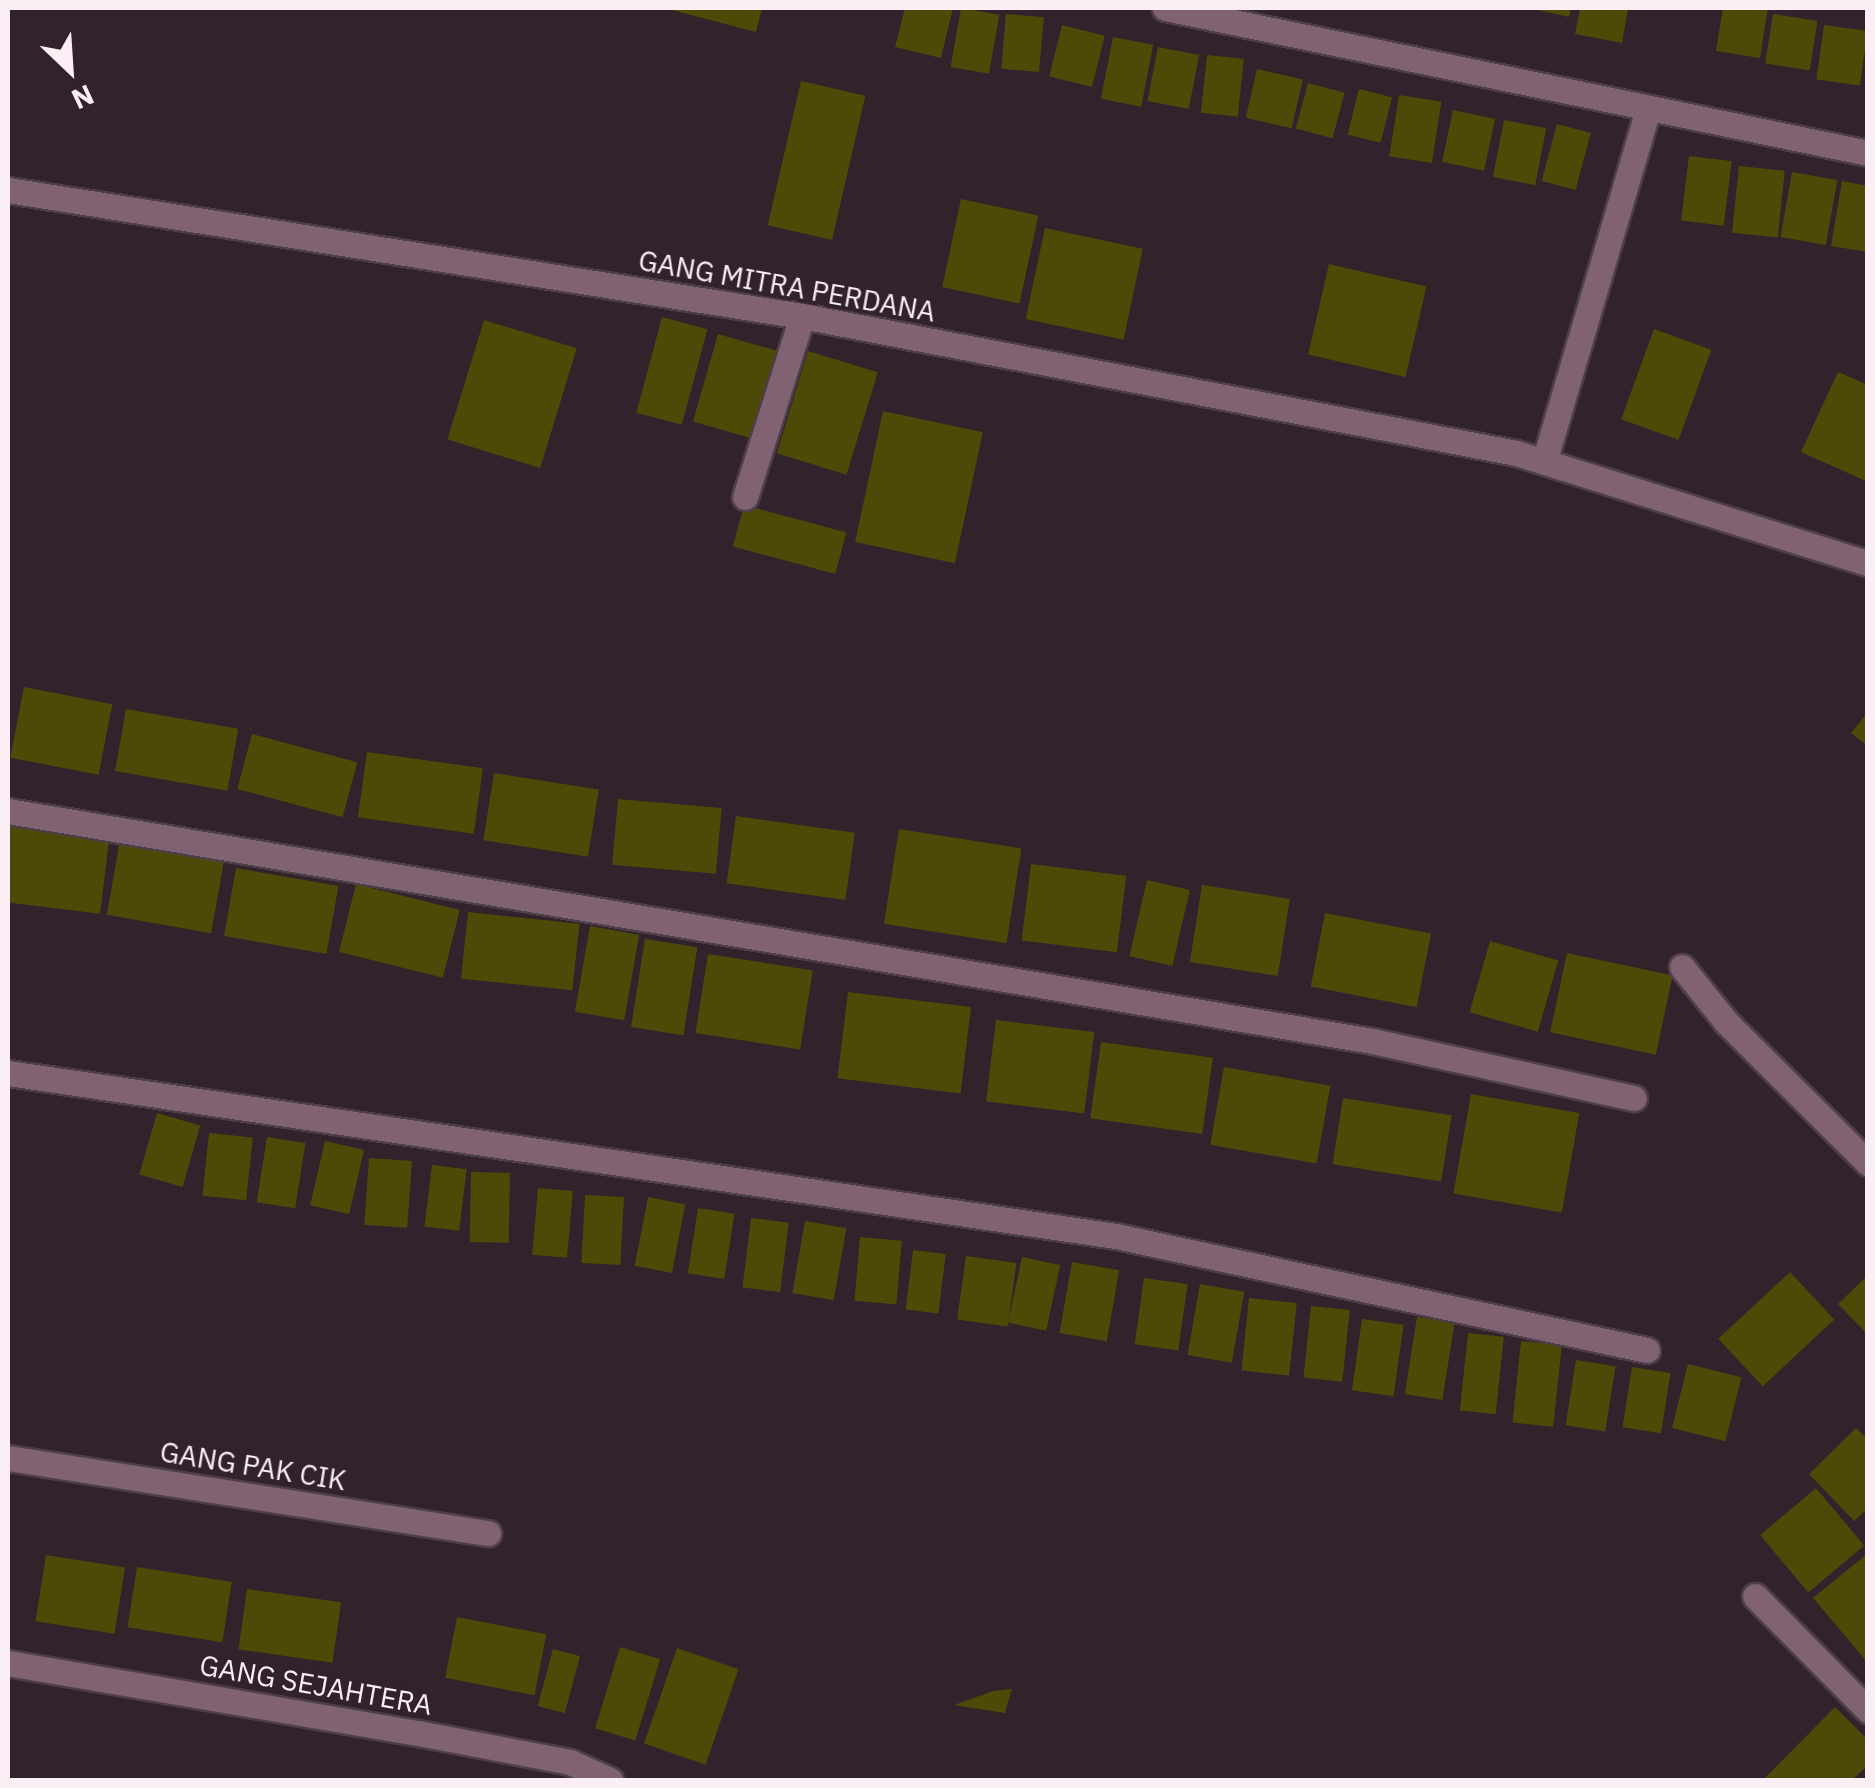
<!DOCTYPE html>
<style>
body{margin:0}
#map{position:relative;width:1875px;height:1788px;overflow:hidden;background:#31222b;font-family:"IBM Plex Sans",sans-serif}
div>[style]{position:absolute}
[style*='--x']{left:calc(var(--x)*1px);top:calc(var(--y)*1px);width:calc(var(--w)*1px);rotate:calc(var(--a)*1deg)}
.building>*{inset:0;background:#4d4a08;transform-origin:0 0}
.roads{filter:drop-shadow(2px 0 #4d3f47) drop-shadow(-2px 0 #4d3f47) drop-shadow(0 2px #4d3f47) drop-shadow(0 -2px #4d3f47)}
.minor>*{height:25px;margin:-12.5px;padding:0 12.5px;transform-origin:12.5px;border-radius:12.5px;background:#806273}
span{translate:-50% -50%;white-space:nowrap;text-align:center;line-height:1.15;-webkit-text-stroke:8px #31222b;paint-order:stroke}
.street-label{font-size:28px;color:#faeff5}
.frame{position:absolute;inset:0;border:10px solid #faeff5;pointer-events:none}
.north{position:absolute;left:20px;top:20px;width:100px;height:100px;-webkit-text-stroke:8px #31222b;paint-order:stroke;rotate:155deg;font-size:28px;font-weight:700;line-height:40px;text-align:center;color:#faeff5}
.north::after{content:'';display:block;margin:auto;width:35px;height:45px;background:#faeff5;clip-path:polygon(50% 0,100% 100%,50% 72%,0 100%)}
</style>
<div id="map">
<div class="building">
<div style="clip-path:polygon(664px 8px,762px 8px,756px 32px)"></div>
<div style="clip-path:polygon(905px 8px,953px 8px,941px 58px,895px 47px)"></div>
<div style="left:961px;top:8px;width:39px;height:60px;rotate:10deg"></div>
<div style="clip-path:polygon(1529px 8px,1571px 8px,1569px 17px)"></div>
<div style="clip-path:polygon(1580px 8px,1628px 8px,1622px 43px,1575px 34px)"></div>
<div style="clip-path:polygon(1723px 8px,1768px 8px,1760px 58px,1716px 51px)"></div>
<div style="left:1006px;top:14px;width:38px;height:55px;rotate:5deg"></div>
<div style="left:1773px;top:14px;width:45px;height:50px;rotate:9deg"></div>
<div style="left:1062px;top:25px;width:44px;height:53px;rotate:14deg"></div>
<div style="left:1824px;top:25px;width:44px;height:55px;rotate:8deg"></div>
<div style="left:1113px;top:37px;width:41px;height:63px;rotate:11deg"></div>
<div style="left:1158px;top:47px;width:42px;height:55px;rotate:11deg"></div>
<div style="left:1207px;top:55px;width:37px;height:58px;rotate:6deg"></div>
<div style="left:1257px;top:69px;width:47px;height:50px;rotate:13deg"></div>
<div style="left:801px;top:81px;width:66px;height:148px;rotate:13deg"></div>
<div style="left:1308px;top:83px;width:38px;height:47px;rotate:15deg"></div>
<div style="left:1359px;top:89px;width:34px;height:47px;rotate:14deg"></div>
<div style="left:1399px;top:95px;width:43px;height:62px;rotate:9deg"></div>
<div style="left:1453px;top:110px;width:43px;height:53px;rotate:12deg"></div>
<div style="left:1504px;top:120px;width:43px;height:58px;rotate:11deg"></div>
<div style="left:1557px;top:124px;width:35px;height:59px;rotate:15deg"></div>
<div style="left:1689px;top:156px;width:43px;height:65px;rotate:7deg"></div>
<div style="left:1739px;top:166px;width:46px;height:67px;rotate:6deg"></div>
<div style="left:1792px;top:172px;width:46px;height:66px;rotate:10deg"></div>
<div style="clip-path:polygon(1842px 181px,1868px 186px,1868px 252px,1831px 246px)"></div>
<div style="left:961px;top:199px;width:79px;height:90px;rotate:12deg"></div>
<div style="left:1045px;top:228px;width:100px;height:93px;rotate:12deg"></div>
<div style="left:1329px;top:264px;width:100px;height:93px;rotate:13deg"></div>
<div style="left:662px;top:317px;width:47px;height:99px;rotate:15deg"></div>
<div style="left:484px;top:320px;width:97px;height:125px;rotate:17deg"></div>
<div style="left:1654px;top:329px;width:61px;height:96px;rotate:20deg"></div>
<div style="left:718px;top:334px;width:66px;height:91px;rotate:16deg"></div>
<div style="left:808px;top:351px;width:73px;height:107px;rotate:17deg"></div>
<div style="clip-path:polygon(1838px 372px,1868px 385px,1868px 482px,1801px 452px)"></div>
<div style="left:883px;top:411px;width:102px;height:134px;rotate:12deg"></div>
<div style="left:744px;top:505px;width:106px;height:43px;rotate:15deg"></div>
<div style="left:24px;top:687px;width:90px;height:72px;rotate:11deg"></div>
<div style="left:126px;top:709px;width:114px;height:63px;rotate:10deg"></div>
<div style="clip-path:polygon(1868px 712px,1868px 746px,1851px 733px)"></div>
<div style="left:252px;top:734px;width:109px;height:57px;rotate:15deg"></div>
<div style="left:367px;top:752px;width:117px;height:66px;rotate:8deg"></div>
<div style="left:494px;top:773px;width:106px;height:68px;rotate:9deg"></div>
<div style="left:618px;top:799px;width:104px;height:66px;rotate:5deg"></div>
<div style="left:736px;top:816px;width:120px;height:68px;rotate:8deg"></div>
<div style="left:8px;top:826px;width:102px;height:76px;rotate:7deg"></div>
<div style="left:899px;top:829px;width:124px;height:96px;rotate:9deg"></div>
<div style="left:120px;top:840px;width:106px;height:76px;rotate:10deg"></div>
<div style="left:1031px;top:864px;width:96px;height:77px;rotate:7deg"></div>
<div style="left:236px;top:868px;width:104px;height:69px;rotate:10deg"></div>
<div style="left:1147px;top:880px;width:44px;height:78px;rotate:13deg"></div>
<div style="left:356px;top:884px;width:107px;height:70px;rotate:14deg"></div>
<div style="left:1202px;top:885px;width:89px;height:78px;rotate:9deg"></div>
<div style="left:468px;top:912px;width:112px;height:67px;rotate:6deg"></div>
<div style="left:1325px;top:913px;width:108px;height:75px;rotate:11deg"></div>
<div style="left:590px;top:926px;width:50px;height:87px;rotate:10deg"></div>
<div style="left:645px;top:939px;width:53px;height:89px;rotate:9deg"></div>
<div style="left:1490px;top:941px;width:71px;height:74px;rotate:16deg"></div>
<div style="left:1567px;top:953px;width:108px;height:81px;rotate:12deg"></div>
<div style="left:708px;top:954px;width:106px;height:80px;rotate:9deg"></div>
<div style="left:848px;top:992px;width:124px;height:87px;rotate:7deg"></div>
<div style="left:996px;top:1020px;width:99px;height:82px;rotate:7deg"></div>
<div style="left:1101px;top:1042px;width:113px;height:77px;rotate:8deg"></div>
<div style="left:1224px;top:1067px;width:108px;height:79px;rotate:10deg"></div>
<div style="left:1471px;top:1094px;width:110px;height:101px;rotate:10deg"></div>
<div style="left:1343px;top:1098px;width:110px;height:67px;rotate:9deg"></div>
<div style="left:157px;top:1113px;width:45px;height:64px;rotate:16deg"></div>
<div style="left:209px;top:1133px;width:44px;height:63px;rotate:6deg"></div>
<div style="left:267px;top:1137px;width:39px;height:66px;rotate:9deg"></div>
<div style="left:325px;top:1141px;width:40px;height:66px;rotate:13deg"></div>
<div style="left:369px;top:1158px;width:43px;height:67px;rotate:4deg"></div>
<div style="left:432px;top:1165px;width:35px;height:62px;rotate:7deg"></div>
<div style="left:471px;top:1172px;width:39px;height:70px;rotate:1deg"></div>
<div style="left:538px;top:1188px;width:35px;height:67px;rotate:5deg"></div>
<div style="left:585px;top:1195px;width:39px;height:68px;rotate:3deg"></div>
<div style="left:648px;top:1197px;width:38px;height:70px;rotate:11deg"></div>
<div style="left:698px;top:1208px;width:37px;height:66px;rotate:9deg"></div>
<div style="left:751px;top:1218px;width:38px;height:70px;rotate:7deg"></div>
<div style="left:805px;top:1221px;width:42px;height:73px;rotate:10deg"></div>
<div style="left:860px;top:1237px;width:42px;height:64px;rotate:5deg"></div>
<div style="left:913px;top:1250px;width:33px;height:60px;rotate:7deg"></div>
<div style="left:966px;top:1256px;width:51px;height:64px;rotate:8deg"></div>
<div style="left:1022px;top:1257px;width:39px;height:67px;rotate:12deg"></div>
<div style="left:1072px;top:1262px;width:48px;height:72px;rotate:10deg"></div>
<div style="left:1790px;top:1272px;width:65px;height:98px;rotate:47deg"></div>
<div style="clip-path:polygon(1868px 1275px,1868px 1335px,1838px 1304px)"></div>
<div style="left:1144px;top:1278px;width:44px;height:67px;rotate:8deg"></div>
<div style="left:1200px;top:1284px;width:45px;height:72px;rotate:10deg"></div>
<div style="left:1249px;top:1298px;width:48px;height:73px;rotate:6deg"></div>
<div style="left:1311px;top:1306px;width:39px;height:72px;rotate:6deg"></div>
<div style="left:1417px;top:1317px;width:38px;height:78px;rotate:9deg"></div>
<div style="left:1362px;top:1319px;width:42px;height:72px;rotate:8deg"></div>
<div style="left:1468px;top:1333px;width:36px;height:78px;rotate:6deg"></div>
<div style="left:1521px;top:1341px;width:41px;height:82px;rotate:6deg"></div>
<div style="left:1576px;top:1360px;width:40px;height:66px;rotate:9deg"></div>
<div style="left:1688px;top:1364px;width:55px;height:66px;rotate:14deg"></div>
<div style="left:1632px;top:1367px;width:39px;height:61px;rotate:9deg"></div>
<div style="clip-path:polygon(1856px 1428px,1868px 1440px,1868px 1508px,1854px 1521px,1809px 1474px)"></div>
<div style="left:1816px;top:1488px;width:75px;height:73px;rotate:50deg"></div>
<div style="clip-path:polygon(1868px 1553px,1868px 1663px,1813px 1598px)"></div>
<div style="left:46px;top:1555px;width:80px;height:67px;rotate:9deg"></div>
<div style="left:137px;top:1567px;width:96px;height:61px;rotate:9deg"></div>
<div style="left:247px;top:1589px;width:95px;height:61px;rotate:8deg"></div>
<div style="left:457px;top:1617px;width:91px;height:62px;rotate:11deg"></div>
<div style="left:620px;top:1647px;width:42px;height:85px;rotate:17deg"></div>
<div style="left:677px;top:1648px;width:65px;height:101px;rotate:19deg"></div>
<div style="left:553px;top:1649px;width:28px;height:59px;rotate:15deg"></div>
<div style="clip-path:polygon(1012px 1689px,1005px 1713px,954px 1705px,993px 1691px)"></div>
<div style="clip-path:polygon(1835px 1707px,1868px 1740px,1868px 1765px,1852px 1780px,1763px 1780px)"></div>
</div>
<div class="roads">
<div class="minor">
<div style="--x:1165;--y:8;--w:718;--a:11.65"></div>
<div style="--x:8;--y:190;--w:804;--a:9.02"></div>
<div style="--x:802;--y:316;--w:727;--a:10.86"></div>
<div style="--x:1516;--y:453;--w:369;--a:17.4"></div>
<div style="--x:1545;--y:459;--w:362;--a:-73.6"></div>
<div style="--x:745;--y:497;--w:190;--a:-72.5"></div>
<div style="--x:8;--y:811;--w:1383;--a:9.57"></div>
<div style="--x:1372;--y:1041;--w:268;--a:12.3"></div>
<div style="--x:1682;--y:967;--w:72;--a:51.2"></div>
<div style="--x:1727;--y:1023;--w:199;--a:44.8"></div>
<div style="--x:8;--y:1073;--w:1120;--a:8.37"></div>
<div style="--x:1116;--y:1236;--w:543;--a:12.12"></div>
<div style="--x:8;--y:1458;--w:486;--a:8.9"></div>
<div style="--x:1755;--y:1596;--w:161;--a:45.3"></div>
<div style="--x:8;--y:1663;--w:416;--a:9.7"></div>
<div style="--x:418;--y:1733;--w:155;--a:10.8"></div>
<div style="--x:570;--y:1762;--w:44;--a:24.2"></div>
</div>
</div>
<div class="street-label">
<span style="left:787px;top:286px;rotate:10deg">GANG MITRA PERDANA</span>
<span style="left:253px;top:1466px;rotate:9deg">GANG PAK CIK</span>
<span style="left:316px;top:1685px;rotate:10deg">GANG SEJAHTERA</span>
</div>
<div class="frame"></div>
<div class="north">N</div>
</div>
